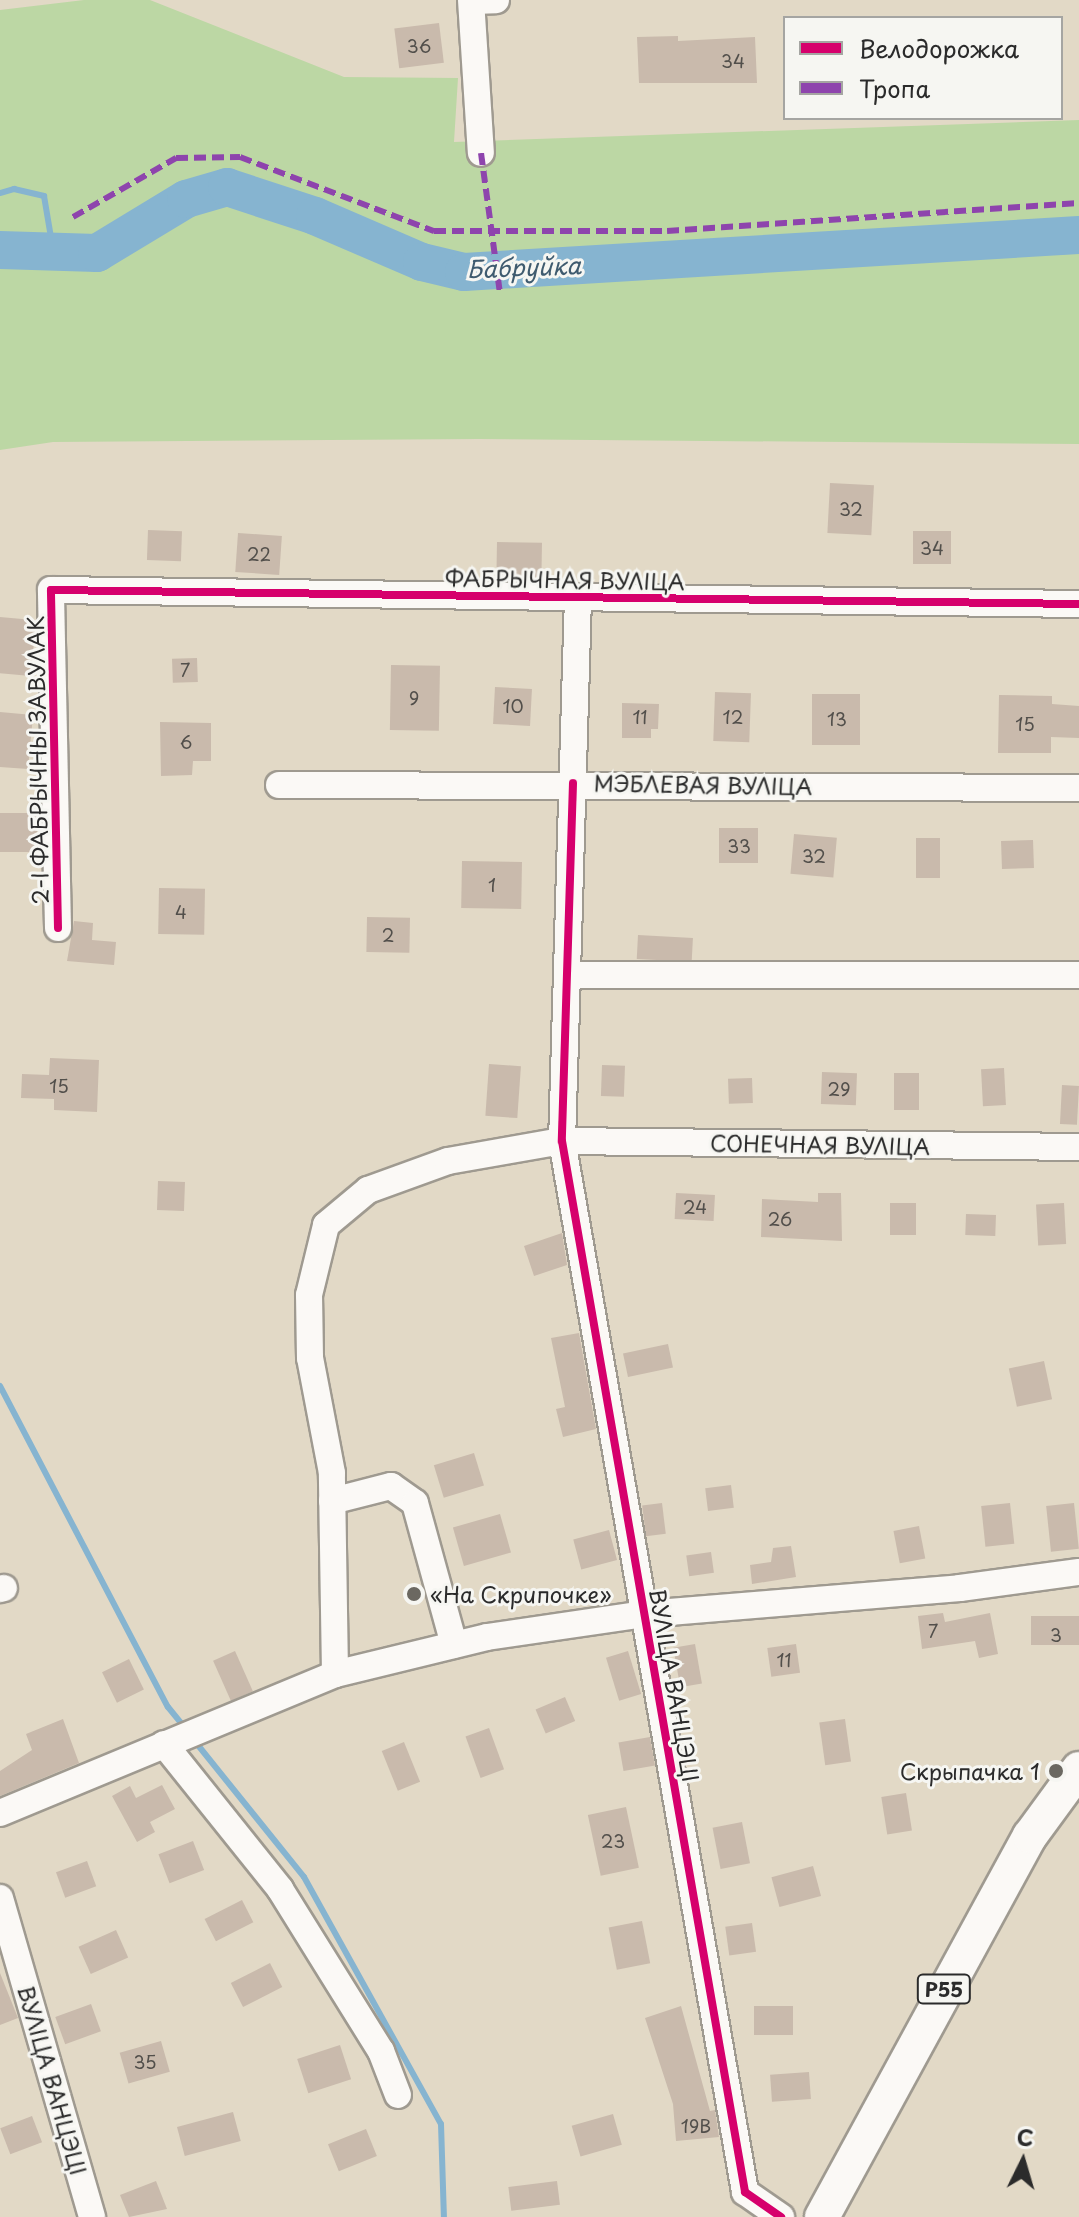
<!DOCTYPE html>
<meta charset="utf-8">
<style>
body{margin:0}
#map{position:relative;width:1079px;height:2217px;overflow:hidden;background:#e2d9c6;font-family:"Playpen Sans",sans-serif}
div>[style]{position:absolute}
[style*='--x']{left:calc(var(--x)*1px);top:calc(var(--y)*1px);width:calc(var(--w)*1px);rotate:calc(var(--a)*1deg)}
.green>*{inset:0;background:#bcd7a4}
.stream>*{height:6px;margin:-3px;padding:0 3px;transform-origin:3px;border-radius:3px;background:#86b4d0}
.river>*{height:38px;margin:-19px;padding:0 19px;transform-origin:19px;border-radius:19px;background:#86b4d0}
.building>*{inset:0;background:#c9baac;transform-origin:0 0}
.roads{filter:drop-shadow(2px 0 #9f9a90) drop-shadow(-2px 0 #9f9a90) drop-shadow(0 2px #9f9a90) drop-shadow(0 -2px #9f9a90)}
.minor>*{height:26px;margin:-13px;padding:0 13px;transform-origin:13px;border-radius:13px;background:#fbf9f6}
.major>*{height:34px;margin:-17px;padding:0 17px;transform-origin:17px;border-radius:17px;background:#fbf9f6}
.quiet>*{height:6px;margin-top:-3px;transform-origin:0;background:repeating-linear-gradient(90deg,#8e44ad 0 12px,transparent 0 18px)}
.cycleway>*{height:8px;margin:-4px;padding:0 4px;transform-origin:4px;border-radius:4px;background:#d6006c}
.dots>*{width:22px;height:22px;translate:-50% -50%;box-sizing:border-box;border:4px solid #f6f6f2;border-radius:50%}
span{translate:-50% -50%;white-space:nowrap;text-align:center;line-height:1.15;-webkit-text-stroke:6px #f6f6f2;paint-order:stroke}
.number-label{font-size:18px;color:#524f4b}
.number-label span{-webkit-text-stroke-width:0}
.shield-label span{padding:2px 6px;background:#f6f6f2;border:2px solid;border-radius:6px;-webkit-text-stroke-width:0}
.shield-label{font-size:20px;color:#2b2b2b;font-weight:700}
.street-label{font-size:22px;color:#2b2b2b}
.poi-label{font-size:22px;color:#2b2b2b}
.left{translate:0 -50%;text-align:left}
.right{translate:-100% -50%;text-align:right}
.water-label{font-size:24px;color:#3f5b6f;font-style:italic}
.legend{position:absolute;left:783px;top:16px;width:280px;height:104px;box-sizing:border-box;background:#f6f6f2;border:2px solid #a5a5a2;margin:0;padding:10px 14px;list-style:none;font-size:24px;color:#2b2b2b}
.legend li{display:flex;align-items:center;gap:16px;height:40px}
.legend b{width:40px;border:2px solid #a5a5a2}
.north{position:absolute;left:983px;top:2121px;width:80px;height:80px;-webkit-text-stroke:6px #f6f6f2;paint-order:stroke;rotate:5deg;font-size:22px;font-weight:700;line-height:32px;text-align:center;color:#2b2b2b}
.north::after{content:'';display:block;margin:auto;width:28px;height:36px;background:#2b2b2b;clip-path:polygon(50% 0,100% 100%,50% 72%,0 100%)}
</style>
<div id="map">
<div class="green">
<div style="clip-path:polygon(84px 0,150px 0,344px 77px,458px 78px,454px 142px,1079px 120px,1079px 444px,478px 439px,53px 442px,0 450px,0 10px)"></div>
</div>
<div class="stream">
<div style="--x:0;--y:193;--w:15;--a:-16"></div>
<div style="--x:14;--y:189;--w:31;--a:13"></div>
<div style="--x:44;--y:196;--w:60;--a:80.4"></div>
<div style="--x:0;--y:1386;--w:362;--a:62.4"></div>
<div style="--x:168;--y:1707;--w:26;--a:51"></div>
<div style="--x:193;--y:1739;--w:177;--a:51.2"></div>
<div style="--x:304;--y:1877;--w:282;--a:61"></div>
<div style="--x:441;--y:2124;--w:93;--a:88.2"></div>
</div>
<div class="river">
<div style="--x:0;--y:250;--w:97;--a:1.8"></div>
<div style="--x:97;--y:253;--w:104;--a:-31.2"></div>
<div style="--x:186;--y:199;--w:43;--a:-16.3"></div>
<div style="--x:227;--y:187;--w:93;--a:18.2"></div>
<div style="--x:315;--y:216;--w:116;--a:23.3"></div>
<div style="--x:422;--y:262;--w:43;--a:13.4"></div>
<div style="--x:464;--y:272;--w:616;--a:-3.44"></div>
</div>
<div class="building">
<div style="left:439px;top:23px;width:40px;height:45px;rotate:83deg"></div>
<div style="clip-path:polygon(678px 36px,678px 41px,755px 37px,757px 83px,639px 83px,637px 37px)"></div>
<div style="left:830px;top:483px;width:44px;height:50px;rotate:3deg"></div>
<div style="left:148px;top:530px;width:34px;height:30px;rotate:2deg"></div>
<div style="left:913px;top:531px;width:38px;height:33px"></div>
<div style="left:238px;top:533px;width:44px;height:39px;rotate:4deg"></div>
<div style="left:497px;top:542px;width:45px;height:38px;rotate:1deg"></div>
<div style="left:0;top:617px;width:36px;height:56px;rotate:5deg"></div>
<div style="left:197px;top:658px;width:24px;height:25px;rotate:88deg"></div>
<div style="left:391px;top:665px;width:49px;height:65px;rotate:1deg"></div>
<div style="left:495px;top:687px;width:37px;height:37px;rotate:3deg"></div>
<div style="left:715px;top:692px;width:36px;height:49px;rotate:2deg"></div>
<div style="left:812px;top:694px;width:48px;height:51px"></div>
<div style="clip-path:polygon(999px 695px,1052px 696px,1052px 704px,1079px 706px,1079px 738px,1051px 737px,1051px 753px,998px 753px)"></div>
<div style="clip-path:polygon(622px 703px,659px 704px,658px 729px,651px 729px,651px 738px,622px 738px)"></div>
<div style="clip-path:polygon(0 712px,33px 715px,28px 769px,0 767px)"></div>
<div style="clip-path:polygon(160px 722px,211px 723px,211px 761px,193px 761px,192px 775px,161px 776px)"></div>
<div style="left:0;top:813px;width:37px;height:39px"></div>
<div style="left:719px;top:828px;width:39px;height:35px"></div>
<div style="left:794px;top:834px;width:43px;height:40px;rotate:5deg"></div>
<div style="left:916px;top:838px;width:24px;height:40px"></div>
<div style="left:1033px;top:840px;width:28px;height:32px;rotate:88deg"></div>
<div style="left:462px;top:861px;width:60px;height:47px;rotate:1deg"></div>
<div style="left:159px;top:888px;width:46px;height:46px;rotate:1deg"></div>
<div style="left:367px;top:917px;width:43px;height:35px;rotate:1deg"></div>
<div style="clip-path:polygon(74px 921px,93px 923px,92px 940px,116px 942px,114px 965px,67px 961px)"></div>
<div style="left:638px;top:935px;width:55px;height:24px;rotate:3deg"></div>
<div style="clip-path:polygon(50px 1058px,99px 1060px,97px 1112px,54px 1110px,54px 1099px,21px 1098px,22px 1074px,49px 1075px)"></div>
<div style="left:489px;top:1064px;width:32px;height:52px;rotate:4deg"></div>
<div style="left:602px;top:1065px;width:23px;height:31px;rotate:2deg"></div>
<div style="left:1004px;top:1068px;width:37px;height:23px;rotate:87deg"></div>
<div style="left:822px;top:1072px;width:35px;height:32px;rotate:2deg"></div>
<div style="left:894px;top:1073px;width:25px;height:37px"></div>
<div style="left:752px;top:1078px;width:25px;height:24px;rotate:88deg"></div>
<div style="left:1062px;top:1085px;width:17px;height:39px;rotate:3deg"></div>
<div style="left:158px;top:1181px;width:27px;height:29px;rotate:2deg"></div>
<div style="left:676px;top:1193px;width:39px;height:26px;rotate:3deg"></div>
<div style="clip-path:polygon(818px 1193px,841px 1193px,842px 1241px,761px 1237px,762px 1199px,818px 1202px)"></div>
<div style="left:890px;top:1203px;width:26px;height:32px"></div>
<div style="left:1064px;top:1203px;width:41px;height:28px;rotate:87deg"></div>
<div style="left:966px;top:1214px;width:30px;height:21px;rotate:2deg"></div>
<div style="clip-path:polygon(562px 1233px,567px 1265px,534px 1276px,524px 1246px)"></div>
<div style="clip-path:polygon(579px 1333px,596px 1429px,563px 1437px,556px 1409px,565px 1407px,551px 1338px)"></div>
<div style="left:668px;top:1344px;width:24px;height:46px;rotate:78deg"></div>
<div style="left:1044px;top:1361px;width:39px;height:36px;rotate:78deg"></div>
<div style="left:474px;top:1453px;width:34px;height:42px;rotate:73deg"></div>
<div style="left:731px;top:1485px;width:23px;height:26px;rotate:83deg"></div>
<div style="left:662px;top:1503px;width:31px;height:20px;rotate:83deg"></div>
<div style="left:1010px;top:1503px;width:41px;height:29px;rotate:84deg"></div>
<div style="left:1074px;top:1503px;width:46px;height:28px;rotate:84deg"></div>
<div style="left:500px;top:1514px;width:40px;height:49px;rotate:74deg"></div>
<div style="left:919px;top:1526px;width:33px;height:26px;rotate:79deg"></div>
<div style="left:609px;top:1530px;width:31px;height:37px;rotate:75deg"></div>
<div style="clip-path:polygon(791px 1546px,796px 1577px,752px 1584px,750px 1565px,771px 1562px,773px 1548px)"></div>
<div style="left:711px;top:1552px;width:21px;height:25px;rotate:82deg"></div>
<div style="clip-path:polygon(943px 1613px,945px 1622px,990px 1613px,998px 1654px,979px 1658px,975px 1641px,922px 1649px,918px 1616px)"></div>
<div style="left:1079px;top:1616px;width:29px;height:48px;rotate:90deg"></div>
<div style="left:695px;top:1644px;width:40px;height:22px;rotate:80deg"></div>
<div style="left:796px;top:1644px;width:29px;height:29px;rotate:82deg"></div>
<div style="left:235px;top:1651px;width:44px;height:24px;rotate:66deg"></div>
<div style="left:628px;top:1651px;width:45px;height:23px;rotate:73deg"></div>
<div style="left:129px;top:1659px;width:34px;height:30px;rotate:64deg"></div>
<div style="left:565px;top:1697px;width:26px;height:32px;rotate:67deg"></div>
<div style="clip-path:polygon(63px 1719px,79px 1763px,0 1796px,0 1771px,32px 1750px,26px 1734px)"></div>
<div style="left:845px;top:1719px;width:43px;height:26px;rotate:82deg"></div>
<div style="left:489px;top:1728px;width:44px;height:25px;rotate:70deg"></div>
<div style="left:650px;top:1737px;width:29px;height:32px;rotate:80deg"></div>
<div style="left:404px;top:1742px;width:43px;height:24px;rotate:68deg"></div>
<div style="clip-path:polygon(162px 1785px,175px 1809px,150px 1822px,155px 1832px,137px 1842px,112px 1796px,130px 1786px,136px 1798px)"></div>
<div style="left:906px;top:1793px;width:38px;height:25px;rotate:81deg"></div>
<div style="left:626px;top:1807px;width:62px;height:39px;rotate:78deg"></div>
<div style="left:742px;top:1822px;width:42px;height:30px;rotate:79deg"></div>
<div style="left:193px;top:1841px;width:31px;height:37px;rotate:69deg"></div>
<div style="left:87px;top:1861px;width:27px;height:33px;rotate:70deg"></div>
<div style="left:813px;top:1866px;width:31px;height:43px;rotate:75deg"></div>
<div style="left:242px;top:1900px;width:25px;height:42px;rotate:63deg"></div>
<div style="left:642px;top:1921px;width:43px;height:34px;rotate:79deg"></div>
<div style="left:752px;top:1923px;width:29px;height:27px;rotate:82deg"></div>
<div style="left:116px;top:1930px;width:30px;height:41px;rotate:66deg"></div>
<div style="left:270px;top:1963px;width:27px;height:44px;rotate:63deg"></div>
<div style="clip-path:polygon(0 1973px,18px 2018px,0 2025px)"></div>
<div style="left:91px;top:2004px;width:29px;height:38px;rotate:70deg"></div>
<div style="clip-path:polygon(681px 2006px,710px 2111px,715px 2110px,719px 2137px,676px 2141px,673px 2104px,645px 2018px)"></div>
<div style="left:754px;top:2006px;width:39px;height:29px"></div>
<div style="left:161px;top:2041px;width:32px;height:43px;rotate:74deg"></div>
<div style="left:340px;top:2045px;width:36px;height:45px;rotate:72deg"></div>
<div style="left:809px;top:2072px;width:27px;height:39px;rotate:86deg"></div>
<div style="left:233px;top:2112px;width:30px;height:58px;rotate:75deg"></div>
<div style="left:613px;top:2114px;width:32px;height:43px;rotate:74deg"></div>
<div style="left:32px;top:2116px;width:28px;height:34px;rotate:69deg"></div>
<div style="left:366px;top:2129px;width:29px;height:41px;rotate:68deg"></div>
<div style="clip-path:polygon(156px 2181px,167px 2209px,129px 2217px,120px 2195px)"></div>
<div style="left:557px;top:2181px;width:24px;height:49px;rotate:83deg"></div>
</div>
<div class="roads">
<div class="minor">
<div style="--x:471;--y:0;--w:153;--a:86.3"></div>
<div style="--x:472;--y:1;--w:24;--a:-2"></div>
<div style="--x:578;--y:597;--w:544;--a:91.68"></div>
<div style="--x:562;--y:1141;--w:1067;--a:80.12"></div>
<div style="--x:745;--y:2192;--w:44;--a:34.8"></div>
<div style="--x:279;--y:785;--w:800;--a:0.21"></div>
<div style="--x:58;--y:928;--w:338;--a:-91.2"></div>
<div style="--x:51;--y:590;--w:1028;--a:0.78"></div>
<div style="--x:567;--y:975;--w:512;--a:0"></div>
<div style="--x:332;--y:1501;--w:61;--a:-14.3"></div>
<div style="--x:391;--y:1486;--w:29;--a:35"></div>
<div style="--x:415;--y:1503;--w:147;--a:74.6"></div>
<div style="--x:0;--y:1589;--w:4;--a:-14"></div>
<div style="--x:335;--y:1674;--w:201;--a:-90.9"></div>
<div style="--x:332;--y:1473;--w:117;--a:-100.8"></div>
<div style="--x:310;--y:1358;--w:63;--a:-90.9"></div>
<div style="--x:309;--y:1295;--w:72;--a:-76.3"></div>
<div style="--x:326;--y:1225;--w:55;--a:-39.8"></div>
<div style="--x:368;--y:1190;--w:85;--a:-19.9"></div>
<div style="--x:448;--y:1161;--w:116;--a:-10"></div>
<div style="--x:562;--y:1141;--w:517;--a:0.66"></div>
<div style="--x:164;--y:1744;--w:186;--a:51.3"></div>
<div style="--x:280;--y:1889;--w:191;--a:58.1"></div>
<div style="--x:381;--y:2051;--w:47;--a:68.9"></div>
<div style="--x:0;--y:1813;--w:363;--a:-22.5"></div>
<div style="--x:335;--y:1674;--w:156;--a:-13.7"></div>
<div style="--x:487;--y:1637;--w:160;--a:-8.3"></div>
<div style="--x:645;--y:1614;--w:316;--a:-4.7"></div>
<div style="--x:960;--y:1588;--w:120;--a:-7.7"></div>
<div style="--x:0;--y:1898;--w:332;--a:73.9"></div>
</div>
<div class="major">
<div style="--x:822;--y:2217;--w:434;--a:-61.4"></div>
<div style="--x:1030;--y:1836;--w:83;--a:-53.8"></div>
</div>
</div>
<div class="quiet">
<div style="--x:481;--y:153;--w:141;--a:82.3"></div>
<div style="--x:73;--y:217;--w:119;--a:-29.8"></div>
<div style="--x:176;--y:158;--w:64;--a:-0.9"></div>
<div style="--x:240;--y:157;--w:208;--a:20.9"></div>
<div style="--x:434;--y:231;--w:233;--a:0"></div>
<div style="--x:667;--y:231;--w:413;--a:-3.9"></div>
</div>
<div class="cycleway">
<div style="--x:573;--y:783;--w:358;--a:91.8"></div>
<div style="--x:562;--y:1141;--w:1067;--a:80.12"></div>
<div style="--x:745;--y:2192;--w:44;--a:34.8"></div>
<div style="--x:58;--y:928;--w:338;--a:-91.2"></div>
<div style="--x:51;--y:590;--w:1028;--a:0.78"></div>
</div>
<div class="dots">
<div style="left:414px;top:1594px;background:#6b6861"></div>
<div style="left:1056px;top:1771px;background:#6b6861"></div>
</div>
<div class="number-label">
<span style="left:419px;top:46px">36</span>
<span style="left:733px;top:61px">34</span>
<span style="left:851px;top:509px">32</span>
<span style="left:932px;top:548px">34</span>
<span style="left:259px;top:554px">22</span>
<span style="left:185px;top:670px">7</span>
<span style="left:414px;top:698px">9</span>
<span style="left:513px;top:706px">10</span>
<span style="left:640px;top:717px">11</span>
<span style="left:733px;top:717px">12</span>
<span style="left:837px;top:719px">13</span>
<span style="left:1025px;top:724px">15</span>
<span style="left:186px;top:742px">6</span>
<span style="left:739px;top:846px">33</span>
<span style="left:814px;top:856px">32</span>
<span style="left:492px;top:885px">1</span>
<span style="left:181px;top:912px">4</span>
<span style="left:388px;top:935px">2</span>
<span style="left:59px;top:1086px">15</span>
<span style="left:839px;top:1089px">29</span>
<span style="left:695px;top:1207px">24</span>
<span style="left:780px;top:1219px">26</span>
<span style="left:933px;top:1631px">7</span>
<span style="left:1056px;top:1635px">3</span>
<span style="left:784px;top:1660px">11</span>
<span style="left:613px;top:1841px">23</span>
<span style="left:145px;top:2062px">35</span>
<span style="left:696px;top:2126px">19В</span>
</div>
<div class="shield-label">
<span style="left:944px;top:1989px">Р55</span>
</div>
<div class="street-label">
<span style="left:565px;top:579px;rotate:1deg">ФАБРЫЧНАЯ ВУЛІЦА</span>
<span style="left:37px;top:760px;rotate:-91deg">2-І ФАБРЫЧНЫ ЗАВУЛАК</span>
<span style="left:703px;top:784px;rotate:1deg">МЭБЛЕВАЯ ВУЛІЦА</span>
<span style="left:820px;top:1144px;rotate:1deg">СОНЕЧНАЯ ВУЛІЦА</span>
<span style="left:675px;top:1685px;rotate:80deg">ВУЛІЦА ВАНЦЭЦІ</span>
<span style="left:53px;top:2080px;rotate:74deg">ВУЛІЦА ВАНЦЭЦІ</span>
</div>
<div class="poi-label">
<span class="left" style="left:430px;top:1594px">«На Скрипочке»</span>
<span class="right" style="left:1040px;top:1771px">Скрыпачка 1</span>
</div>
<div class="water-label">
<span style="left:524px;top:267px;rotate:-2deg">Бабруйка</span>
</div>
<ul class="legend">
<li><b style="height:10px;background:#d6006c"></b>Велодорожка</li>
<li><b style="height:10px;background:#8e44ad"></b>Тропа</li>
</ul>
<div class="north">С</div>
</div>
